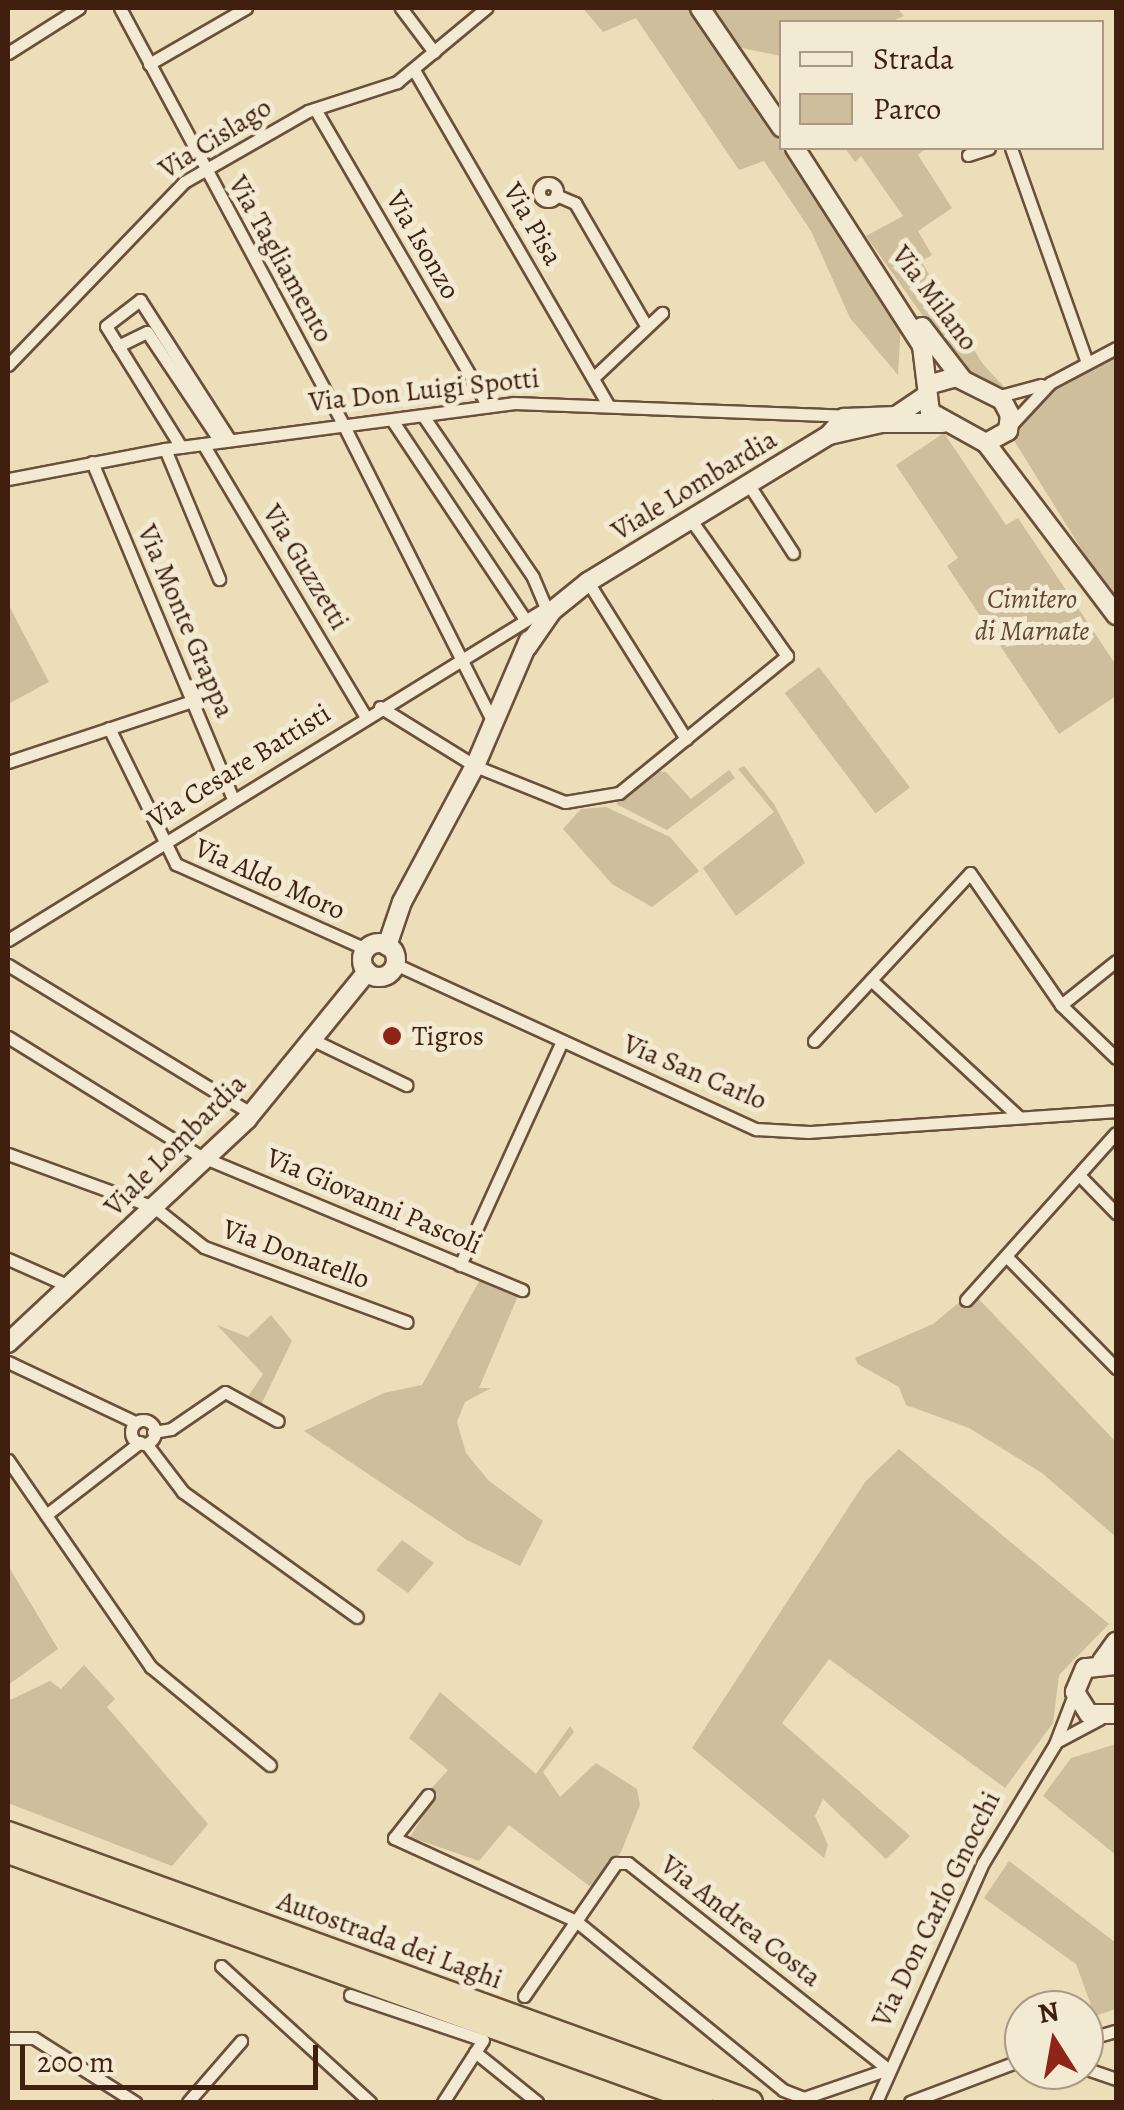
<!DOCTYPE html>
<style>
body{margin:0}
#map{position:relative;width:1124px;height:2110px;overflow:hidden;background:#ebdeb9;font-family:Alegreya,serif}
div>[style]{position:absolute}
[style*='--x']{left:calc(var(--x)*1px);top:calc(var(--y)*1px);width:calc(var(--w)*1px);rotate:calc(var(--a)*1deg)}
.green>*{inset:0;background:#cebe9c;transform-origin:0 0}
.roads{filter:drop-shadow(2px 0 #6c4f3a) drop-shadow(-2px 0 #6c4f3a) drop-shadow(0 2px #6c4f3a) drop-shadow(0 -2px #6c4f3a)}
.street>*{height:11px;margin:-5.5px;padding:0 5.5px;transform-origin:5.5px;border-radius:5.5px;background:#f2ead2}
.street>.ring{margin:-5.5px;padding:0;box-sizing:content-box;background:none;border:11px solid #f2ead2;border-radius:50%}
.secondary>*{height:18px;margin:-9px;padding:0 9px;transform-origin:9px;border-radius:9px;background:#f2ead2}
.secondary>.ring{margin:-9px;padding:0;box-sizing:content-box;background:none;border:18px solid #f2ead2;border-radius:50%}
.highway>*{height:22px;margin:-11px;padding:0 11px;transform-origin:11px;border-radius:11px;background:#ebdeb9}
.dots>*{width:28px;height:28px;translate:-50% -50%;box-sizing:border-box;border:5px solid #f2ead2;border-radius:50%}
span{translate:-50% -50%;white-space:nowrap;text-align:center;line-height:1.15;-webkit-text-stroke:10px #f2ead2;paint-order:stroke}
.street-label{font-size:28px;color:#411f0f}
.park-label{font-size:28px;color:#644732;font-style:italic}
.poi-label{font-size:28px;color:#411f0f}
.left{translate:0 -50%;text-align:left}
.frame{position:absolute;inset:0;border:10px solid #411f0f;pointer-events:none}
.legend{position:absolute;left:779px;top:20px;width:325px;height:130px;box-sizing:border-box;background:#f2ead2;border:2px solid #ab9984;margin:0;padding:12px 18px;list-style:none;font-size:30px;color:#411f0f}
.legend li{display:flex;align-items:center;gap:20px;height:50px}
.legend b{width:50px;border:2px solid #ab9984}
.north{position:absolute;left:1004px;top:1990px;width:100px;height:100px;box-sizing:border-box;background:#f2ead2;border:2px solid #ab9984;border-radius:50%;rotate:349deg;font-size:28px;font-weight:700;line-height:40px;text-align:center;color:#411f0f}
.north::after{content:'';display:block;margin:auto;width:35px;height:45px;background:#8f2418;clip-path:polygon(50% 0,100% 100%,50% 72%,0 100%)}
.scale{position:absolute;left:20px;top:2045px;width:298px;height:45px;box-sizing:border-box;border:5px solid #411f0f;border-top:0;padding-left:12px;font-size:30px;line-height:35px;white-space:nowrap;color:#411f0f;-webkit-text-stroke:8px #f2ead2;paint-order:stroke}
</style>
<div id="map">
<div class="green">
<div style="clip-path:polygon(583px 8px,690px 8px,901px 322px,898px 375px,850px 318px,811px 231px,764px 161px,739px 170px,636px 18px,603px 32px)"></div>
<div style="clip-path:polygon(713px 8px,897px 8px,904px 16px,890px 22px,782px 22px,781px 56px,737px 47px)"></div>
<div style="clip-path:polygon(845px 148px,926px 148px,918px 155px,952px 208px,918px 231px,932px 255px,921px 261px,982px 363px,1004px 387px,981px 382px,950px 354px,866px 236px,903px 216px,861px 156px,855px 162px)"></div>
<div style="clip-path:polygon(1116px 353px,1116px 605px,1015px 442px,1018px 423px,1050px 388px)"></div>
<div style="clip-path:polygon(944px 433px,1006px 525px,1018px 518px,1116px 665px,1116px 696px,1059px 734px,947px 566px,958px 558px,896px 465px)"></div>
<div style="clip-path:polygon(8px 604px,49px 682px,8px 704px)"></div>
<div style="left:819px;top:667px;width:151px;height:43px;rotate:53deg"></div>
<div style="clip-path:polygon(744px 766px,774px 804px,805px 863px,736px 916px,703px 868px,774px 812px,738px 769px)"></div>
<div style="clip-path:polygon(729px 770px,735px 778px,667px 830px,616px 804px,652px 771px,666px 772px,691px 799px)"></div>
<div style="clip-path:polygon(606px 807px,670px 837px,699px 871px,652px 907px,612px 884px,563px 829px,581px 809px)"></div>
<div style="clip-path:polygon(482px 1276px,520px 1291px,479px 1388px,491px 1388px,465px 1402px,457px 1422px,466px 1453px,488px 1480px,543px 1521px,520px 1566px,467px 1540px,304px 1431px,384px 1393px,422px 1385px)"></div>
<div style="clip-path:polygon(972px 1292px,1116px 1442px,1116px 1537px,1042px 1473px,969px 1428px,906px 1405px,899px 1387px,858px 1364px,855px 1358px,933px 1324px)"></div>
<div style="clip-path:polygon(271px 1315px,292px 1341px,259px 1409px,247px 1398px,263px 1374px,217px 1325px,248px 1337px)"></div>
<div style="clip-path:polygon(899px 1449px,1109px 1624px,1059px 1675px,1053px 1723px,1005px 1788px,829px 1659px,782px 1723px,910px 1836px,886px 1859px,823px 1799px,815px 1816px,828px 1845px,824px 1858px,692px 1748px,865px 1482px)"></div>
<div style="clip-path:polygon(402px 1540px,434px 1563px,408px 1593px,376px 1570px)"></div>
<div style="clip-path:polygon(10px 1569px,58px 1649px,8px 1685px,8px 1570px)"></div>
<div style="clip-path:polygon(84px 1665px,115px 1699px,107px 1707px,208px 1824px,172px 1866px,8px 1803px,8px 1701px,50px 1681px,61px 1689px)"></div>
<div style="clip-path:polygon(440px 1692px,536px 1774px,570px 1726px,574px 1732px,543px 1772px,560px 1797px,596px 1763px,637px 1789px,640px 1805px,621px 1852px,592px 1888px,509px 1825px,479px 1861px,410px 1837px,437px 1794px,431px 1789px,448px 1770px,409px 1738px)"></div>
<div style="clip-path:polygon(1116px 1744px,1116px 1855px,1043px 1796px,1071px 1758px)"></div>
<div style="clip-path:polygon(1009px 1861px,1116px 1943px,1116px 2009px,1095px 2016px,1076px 1964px,984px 1898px)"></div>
</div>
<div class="roads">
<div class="street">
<div style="--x:120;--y:8;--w:474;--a:61.8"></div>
<div style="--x:344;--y:426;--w:334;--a:63.3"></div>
<div style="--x:401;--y:8;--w:55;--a:53.1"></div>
<div style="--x:8;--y:53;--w:84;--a:-32.4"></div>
<div style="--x:149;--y:64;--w:112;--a:-30"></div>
<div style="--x:414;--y:70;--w:386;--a:59.9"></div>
<div style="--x:315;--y:109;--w:344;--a:59.8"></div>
<div style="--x:1011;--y:148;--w:228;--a:70.5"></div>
<div style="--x:968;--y:155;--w:22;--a:-18"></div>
<div class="ring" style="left:539px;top:183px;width:7px;height:7px"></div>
<div style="--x:556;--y:195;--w:21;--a:23"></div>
<div style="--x:575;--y:203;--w:143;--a:59.9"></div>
<div style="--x:118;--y:346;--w:32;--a:-26"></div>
<div style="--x:147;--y:332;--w:131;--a:56.2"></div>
<div style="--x:8;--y:365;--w:254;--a:-46.1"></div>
<div style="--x:184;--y:182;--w:143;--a:-29.8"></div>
<div style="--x:308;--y:111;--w:94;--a:-18"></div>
<div style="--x:397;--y:82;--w:116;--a:-39.7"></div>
<div style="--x:593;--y:378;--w:95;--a:-43.3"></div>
<div style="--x:996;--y:397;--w:47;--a:-14.9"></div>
<div style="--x:392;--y:420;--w:238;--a:56.3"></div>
<div style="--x:1011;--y:425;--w:57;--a:-47.1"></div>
<div style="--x:1050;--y:383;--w:75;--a:-27.9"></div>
<div style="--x:203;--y:444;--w:317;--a:59.2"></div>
<div style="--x:181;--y:447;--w:142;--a:-121.8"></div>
<div style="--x:106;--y:326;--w:43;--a:-37.4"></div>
<div style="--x:140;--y:300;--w:166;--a:57.3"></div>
<div style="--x:165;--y:449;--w:141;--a:67.4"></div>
<div style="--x:92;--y:462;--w:365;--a:67.3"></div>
<div style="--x:8;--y:479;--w:160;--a:-10.8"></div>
<div style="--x:165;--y:449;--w:351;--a:-7.5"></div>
<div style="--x:513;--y:403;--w:334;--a:2.2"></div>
<div style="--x:749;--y:485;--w:81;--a:57.1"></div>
<div style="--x:588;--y:582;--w:185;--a:58"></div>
<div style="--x:380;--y:707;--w:112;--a:31.8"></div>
<div style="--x:475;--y:766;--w:97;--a:21.8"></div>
<div style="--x:565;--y:802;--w:55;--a:-9.5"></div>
<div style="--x:619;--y:793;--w:217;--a:-39.2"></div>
<div style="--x:787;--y:656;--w:166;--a:-125.2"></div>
<div style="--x:109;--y:728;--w:152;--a:63.8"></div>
<div style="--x:176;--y:864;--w:208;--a:24.1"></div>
<div style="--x:8;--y:762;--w:194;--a:-18.3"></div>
<div style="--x:8;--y:940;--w:632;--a:-31.68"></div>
<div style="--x:546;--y:608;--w:34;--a:-113"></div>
<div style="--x:533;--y:577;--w:195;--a:-124.3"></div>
<div style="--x:395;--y:964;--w:397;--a:24.6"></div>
<div style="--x:756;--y:1129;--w:53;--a:3.2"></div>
<div style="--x:809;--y:1132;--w:308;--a:-3.9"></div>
<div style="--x:8;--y:965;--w:286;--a:31.4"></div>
<div style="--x:871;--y:980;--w:202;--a:42.8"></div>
<div style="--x:1061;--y:1005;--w:70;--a:-38.7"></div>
<div style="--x:8;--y:1037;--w:226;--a:31.8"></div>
<div style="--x:200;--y:1156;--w:349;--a:22.6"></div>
<div style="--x:311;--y:1039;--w:106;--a:25.8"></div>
<div style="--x:814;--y:1041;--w:229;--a:-47.1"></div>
<div style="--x:970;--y:873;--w:160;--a:55.4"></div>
<div style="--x:1061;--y:1005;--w:76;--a:43.9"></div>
<div style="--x:8;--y:1154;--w:155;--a:20"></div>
<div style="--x:154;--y:1207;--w:64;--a:38.7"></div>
<div style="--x:204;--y:1247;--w:216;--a:20.3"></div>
<div style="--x:1080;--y:1176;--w:52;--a:45.8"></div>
<div style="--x:1007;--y:1257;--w:156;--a:45.5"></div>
<div style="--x:8;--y:1259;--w:67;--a:23.9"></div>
<div style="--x:460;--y:1265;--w:246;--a:-65.5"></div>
<div style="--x:966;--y:1300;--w:224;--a:-48.1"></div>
<div style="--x:8;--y:1362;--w:138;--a:25.3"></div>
<div class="ring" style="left:131px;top:1420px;width:13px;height:13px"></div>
<div style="--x:153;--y:1432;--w:18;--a:-9"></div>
<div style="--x:171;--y:1429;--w:65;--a:-34.4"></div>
<div style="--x:225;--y:1392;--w:60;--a:28.7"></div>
<div style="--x:148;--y:1446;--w:58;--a:52.7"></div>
<div style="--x:183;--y:1492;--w:214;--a:35.7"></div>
<div style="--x:8;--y:1460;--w:252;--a:55.4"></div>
<div style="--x:151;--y:1667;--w:154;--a:39.5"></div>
<div style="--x:46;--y:1515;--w:119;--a:-37.8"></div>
<div style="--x:1058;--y:1741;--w:47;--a:-28.2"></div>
<div style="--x:428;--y:1795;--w:55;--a:128.3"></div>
<div style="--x:394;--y:1838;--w:200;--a:24.5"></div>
<div style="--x:576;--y:1921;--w:267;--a:39.2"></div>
<div style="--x:783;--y:2090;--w:22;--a:21"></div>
<div style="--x:804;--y:2098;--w:89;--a:-19"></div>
<div style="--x:221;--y:1966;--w:202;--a:42.4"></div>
<div style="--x:350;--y:1995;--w:140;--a:18.7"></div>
<div style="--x:483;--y:2040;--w:74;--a:122.8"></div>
<div style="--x:524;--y:1996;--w:162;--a:-55.3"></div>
<div style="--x:616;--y:1863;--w:12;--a:0"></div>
<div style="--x:628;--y:1863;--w:332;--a:38.4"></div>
<div style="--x:8;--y:2038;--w:26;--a:0"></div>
<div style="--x:34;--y:2038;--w:120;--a:32.4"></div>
<div style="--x:1084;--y:2040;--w:33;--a:-16"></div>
<div style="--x:475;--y:2052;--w:80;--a:38.9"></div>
<div style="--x:1084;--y:2068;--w:34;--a:19"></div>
<div style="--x:188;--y:2102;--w:81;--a:-49"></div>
<div style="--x:876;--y:2102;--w:262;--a:-65.9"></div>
<div style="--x:983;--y:1863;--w:139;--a:-58.8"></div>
<div style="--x:1055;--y:1744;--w:56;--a:-69"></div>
<div style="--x:910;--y:2102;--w:122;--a:-20.7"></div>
</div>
<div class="secondary">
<div style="--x:700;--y:8;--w:145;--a:55.7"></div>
<div style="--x:795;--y:148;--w:235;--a:57.3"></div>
<div style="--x:922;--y:346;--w:66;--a:83.1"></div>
<div style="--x:930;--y:412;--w:64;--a:29"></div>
<div style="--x:986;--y:443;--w:25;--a:-29"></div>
<div style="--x:1008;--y:431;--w:16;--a:-83"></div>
<div style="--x:1010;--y:415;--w:17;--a:-118"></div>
<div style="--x:1002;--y:400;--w:51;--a:-153.4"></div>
<div style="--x:956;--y:377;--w:26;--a:164"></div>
<div style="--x:922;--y:327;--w:66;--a:52.4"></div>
<div style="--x:829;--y:435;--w:54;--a:-12.8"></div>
<div style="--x:882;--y:423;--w:61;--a:0"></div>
<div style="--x:986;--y:443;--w:216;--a:52.9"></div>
<div style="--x:527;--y:647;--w:44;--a:-55.2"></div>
<div style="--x:552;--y:611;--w:46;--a:-38.9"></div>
<div style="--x:588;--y:582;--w:282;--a:-31.4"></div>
<div style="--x:829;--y:435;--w:23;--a:-49"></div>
<div style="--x:844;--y:418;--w:52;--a:-2.2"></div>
<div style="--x:896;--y:416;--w:37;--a:-34"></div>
<div class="ring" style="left:362px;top:943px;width:16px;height:16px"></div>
<div style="--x:387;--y:946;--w:46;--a:-71.2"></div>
<div style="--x:402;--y:902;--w:154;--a:-61.8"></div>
<div style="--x:475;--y:766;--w:137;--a:-66.8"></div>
<div style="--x:8;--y:1343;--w:328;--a:-43.1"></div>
<div style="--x:247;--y:1119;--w:190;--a:-50.8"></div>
<div style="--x:1102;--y:1661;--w:24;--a:-54"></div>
<div style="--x:1116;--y:1665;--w:31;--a:174"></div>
<div style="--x:1085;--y:1668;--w:26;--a:113"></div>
<div style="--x:1075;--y:1692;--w:26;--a:58"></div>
<div style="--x:1089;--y:1714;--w:27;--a:0"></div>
</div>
<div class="highway">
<div style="--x:8;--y:1833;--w:790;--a:19.9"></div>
<div style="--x:8;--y:1852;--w:737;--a:19.84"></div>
</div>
</div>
<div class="dots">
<div style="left:392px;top:1036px;background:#8f2418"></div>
</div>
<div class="street-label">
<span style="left:215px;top:138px;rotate:-32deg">Via Cislago</span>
<span style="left:533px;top:224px;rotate:60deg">Via Pisa</span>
<span style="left:423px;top:245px;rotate:60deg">Via Isonzo</span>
<span style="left:281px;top:259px;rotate:61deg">Via Tagliamento</span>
<span style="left:935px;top:298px;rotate:53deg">Via Milano</span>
<span style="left:424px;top:390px;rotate:-6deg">Via Don Luigi Spotti</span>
<span style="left:694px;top:485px;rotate:-31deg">Viale Lombardia</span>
<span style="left:306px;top:567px;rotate:59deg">Via Guzzetti</span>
<span style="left:186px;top:621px;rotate:67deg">Via Monte Grappa</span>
<span style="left:239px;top:766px;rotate:-32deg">Via Cesare Battisti</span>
<span style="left:270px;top:879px;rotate:24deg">Via Aldo Moro</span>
<span style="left:695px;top:1072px;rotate:23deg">Via San Carlo</span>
<span style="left:175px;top:1145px;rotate:-45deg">Viale Lombardia</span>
<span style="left:374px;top:1201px;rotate:23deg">Via Giovanni Pascoli</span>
<span style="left:296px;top:1254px;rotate:20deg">Via Donatello</span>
<span style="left:936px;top:1909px;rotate:-64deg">Via Don Carlo Gnocchi</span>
<span style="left:741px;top:1921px;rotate:38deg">Via Andrea Costa</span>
<span style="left:390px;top:1940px;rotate:20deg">Autostrada dei Laghi</span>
</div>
<div class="park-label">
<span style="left:1032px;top:615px">Cimitero<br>di Marnate</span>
</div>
<div class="poi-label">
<span class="left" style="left:412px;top:1036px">Tigros</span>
</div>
<div class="frame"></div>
<ul class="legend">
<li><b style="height:12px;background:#f2ead2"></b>Strada</li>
<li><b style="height:28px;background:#cebe9c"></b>Parco</li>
</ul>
<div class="north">N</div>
<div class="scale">200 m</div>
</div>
